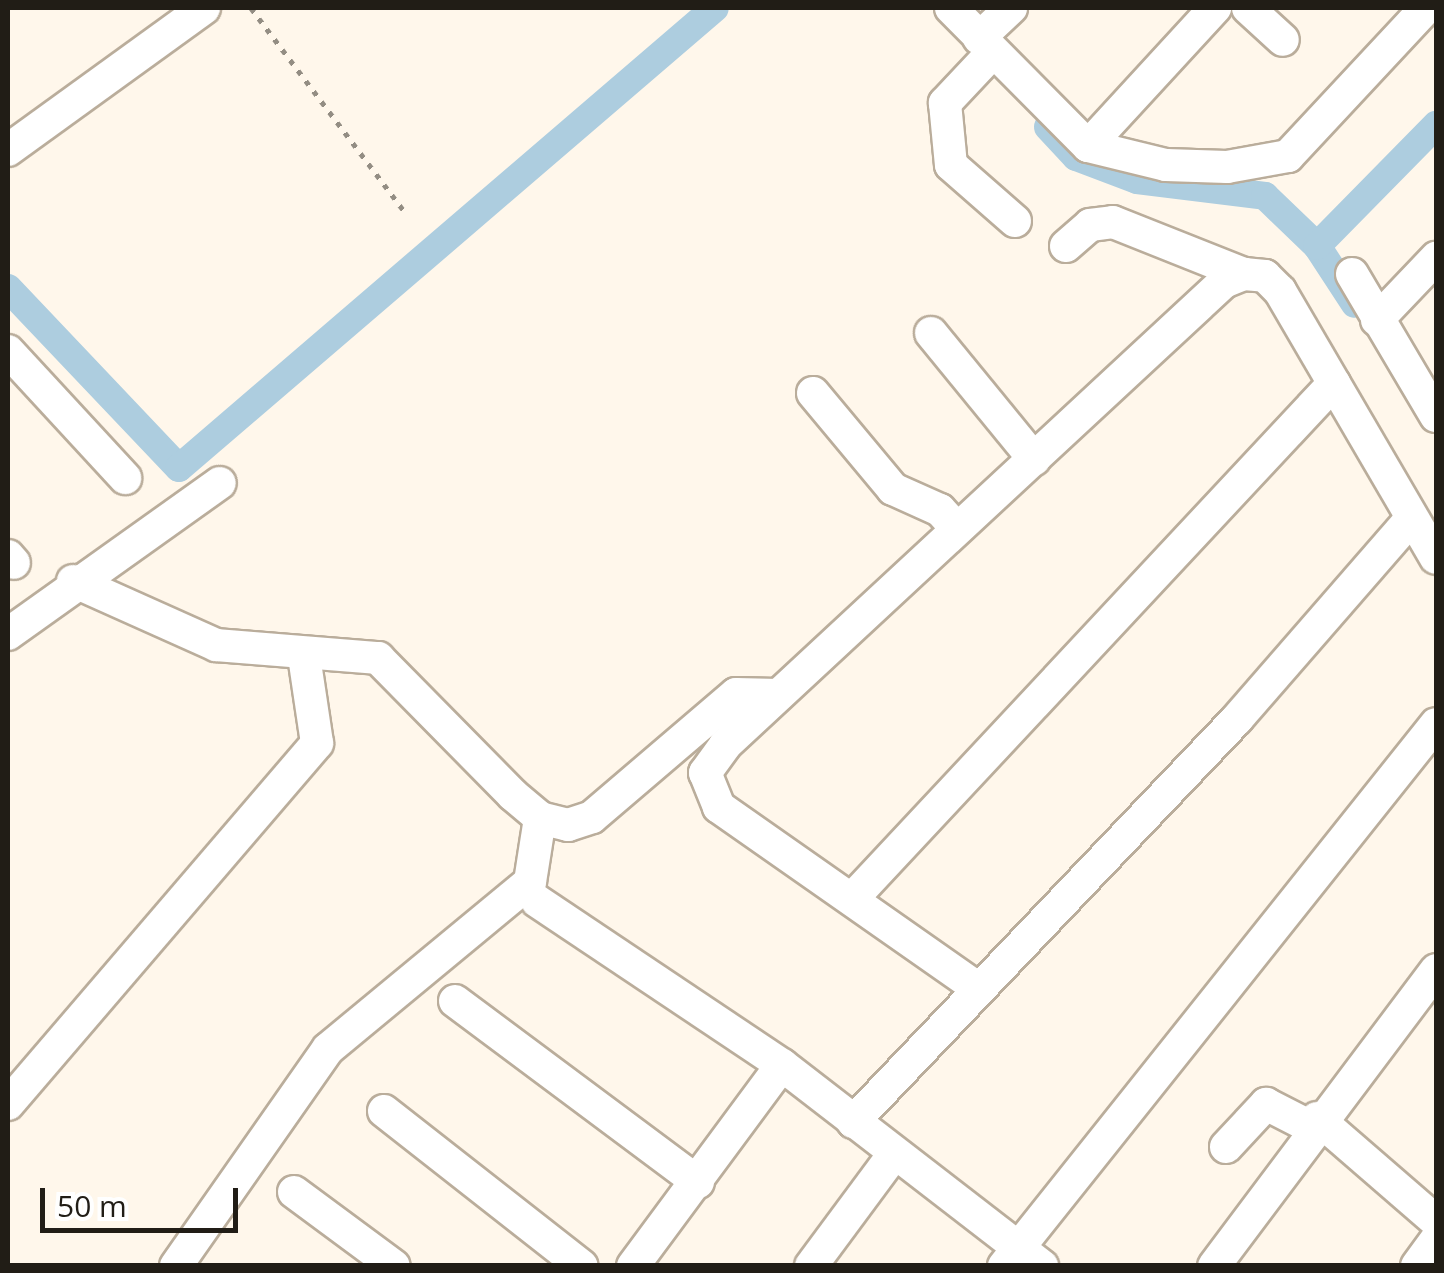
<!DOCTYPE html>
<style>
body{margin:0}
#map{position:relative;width:1444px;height:1273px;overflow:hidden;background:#fff7eb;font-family:"Open Sans",sans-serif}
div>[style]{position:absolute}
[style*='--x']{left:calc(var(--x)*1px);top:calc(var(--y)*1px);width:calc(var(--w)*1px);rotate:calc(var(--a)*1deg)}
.canal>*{height:28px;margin:-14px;padding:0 14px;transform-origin:14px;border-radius:14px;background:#adcddf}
.path>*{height:5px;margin-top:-2.5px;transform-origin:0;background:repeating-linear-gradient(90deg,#938d83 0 5px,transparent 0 13px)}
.roads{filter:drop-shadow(2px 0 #baad9b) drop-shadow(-2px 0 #baad9b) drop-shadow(0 2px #baad9b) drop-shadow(0 -2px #baad9b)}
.minor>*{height:32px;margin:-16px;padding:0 16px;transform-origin:16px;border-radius:16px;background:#fff}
span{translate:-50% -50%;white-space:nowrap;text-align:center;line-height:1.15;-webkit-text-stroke:8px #fff;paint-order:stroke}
.frame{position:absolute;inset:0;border:10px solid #211d16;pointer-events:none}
.scale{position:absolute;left:40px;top:1188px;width:198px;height:45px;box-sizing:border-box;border:5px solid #211d16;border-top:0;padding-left:12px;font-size:30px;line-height:35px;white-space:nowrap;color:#211d16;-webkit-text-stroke:8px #fff;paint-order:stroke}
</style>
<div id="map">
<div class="canal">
<div style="--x:1048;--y:127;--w:41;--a:47"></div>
<div style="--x:1076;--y:157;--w:65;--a:20.7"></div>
<div style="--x:1137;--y:180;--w:129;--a:7.1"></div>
<div style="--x:1265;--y:196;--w:72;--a:43.9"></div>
<div style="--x:1317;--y:246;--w:69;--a:56.8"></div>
<div style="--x:1317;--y:246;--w:170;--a:-45.5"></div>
<div style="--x:8;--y:288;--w:248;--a:46.5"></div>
<div style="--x:179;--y:468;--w:706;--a:-40.64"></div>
</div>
<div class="path">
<div style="--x:251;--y:8;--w:254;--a:53"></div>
</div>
<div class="roads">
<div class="minor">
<div style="--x:951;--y:8;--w:194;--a:45.2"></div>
<div style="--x:1088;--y:146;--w:80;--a:13.7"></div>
<div style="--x:1166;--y:165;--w:61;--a:1.9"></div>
<div style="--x:1227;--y:167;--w:62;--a:-10.2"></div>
<div style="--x:1288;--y:156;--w:202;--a:-47"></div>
<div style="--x:1248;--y:8;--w:47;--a:42.4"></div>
<div style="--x:979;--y:38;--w:44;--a:-43.2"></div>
<div style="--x:992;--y:53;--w:69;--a:133.2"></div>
<div style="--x:945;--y:103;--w:62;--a:84.5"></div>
<div style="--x:951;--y:165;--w:85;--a:41.2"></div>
<div style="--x:1088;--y:146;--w:188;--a:-47.4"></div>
<div style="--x:8;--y:150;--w:242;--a:-35.9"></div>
<div style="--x:1066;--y:246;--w:32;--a:-41"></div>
<div style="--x:1090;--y:225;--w:23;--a:-7"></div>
<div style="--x:1113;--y:222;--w:141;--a:21.7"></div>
<div style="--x:1352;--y:274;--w:165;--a:59.4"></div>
<div style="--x:1377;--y:320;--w:86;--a:-46.4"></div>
<div style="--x:931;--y:333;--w:163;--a:50.7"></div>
<div style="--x:8;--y:351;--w:173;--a:47.3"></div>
<div style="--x:813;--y:393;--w:125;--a:50.2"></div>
<div style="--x:893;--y:489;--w:51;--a:24.1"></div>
<div style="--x:940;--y:510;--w:25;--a:48"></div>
<div style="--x:8;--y:556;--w:9;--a:49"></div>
<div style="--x:73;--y:581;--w:157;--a:24.1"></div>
<div style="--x:216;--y:645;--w:163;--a:4.6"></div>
<div style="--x:378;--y:658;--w:192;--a:45.4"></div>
<div style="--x:513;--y:795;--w:35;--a:40"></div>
<div style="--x:540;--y:818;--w:29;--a:14"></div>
<div style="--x:568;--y:825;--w:25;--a:-18"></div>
<div style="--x:592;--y:817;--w:189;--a:-40.5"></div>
<div style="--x:736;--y:694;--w:42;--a:1.4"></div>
<div style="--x:8;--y:634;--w:260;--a:-35.5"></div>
<div style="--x:852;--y:899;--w:706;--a:-46.95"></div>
<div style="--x:537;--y:901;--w:295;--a:33.8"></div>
<div style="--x:782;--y:1065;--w:329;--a:37.7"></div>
<div style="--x:976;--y:987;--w:314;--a:-145"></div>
<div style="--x:719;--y:807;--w:37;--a:-112"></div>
<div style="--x:705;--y:773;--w:34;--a:-54"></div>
<div style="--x:725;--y:745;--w:681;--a:-42.86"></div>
<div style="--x:1224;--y:282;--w:22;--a:-22"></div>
<div style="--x:1244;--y:274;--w:21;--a:5"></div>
<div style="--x:1265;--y:276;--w:21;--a:45"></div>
<div style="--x:1280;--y:291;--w:309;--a:59.7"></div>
<div style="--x:455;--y:1001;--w:303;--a:36.7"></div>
<div style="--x:8;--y:1104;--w:475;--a:-49.4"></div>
<div style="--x:317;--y:743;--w:88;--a:-98.5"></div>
<div style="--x:384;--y:1111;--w:251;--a:38.1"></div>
<div style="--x:1317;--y:1118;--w:157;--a:40.9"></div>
<div style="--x:853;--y:1122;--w:557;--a:-46.38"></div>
<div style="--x:1237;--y:719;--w:264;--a:-49"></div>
<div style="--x:1226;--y:1147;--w:59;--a:-47.1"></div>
<div style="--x:1266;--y:1104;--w:51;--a:27.1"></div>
<div style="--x:294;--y:1192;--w:124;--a:36.5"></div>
<div style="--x:176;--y:1266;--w:265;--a:-55"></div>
<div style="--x:328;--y:1049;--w:262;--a:-39.6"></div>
<div style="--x:530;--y:882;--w:65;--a:-81.1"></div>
<div style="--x:633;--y:1266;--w:250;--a:-53.5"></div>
<div style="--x:811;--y:1266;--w:139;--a:-53.5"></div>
<div style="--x:1004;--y:1266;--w:693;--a:-51.44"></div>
<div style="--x:1214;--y:1266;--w:370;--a:-53.1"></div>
<div style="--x:1417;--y:1266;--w:32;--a:-54"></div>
</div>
</div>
<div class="frame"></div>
<div class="scale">50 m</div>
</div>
